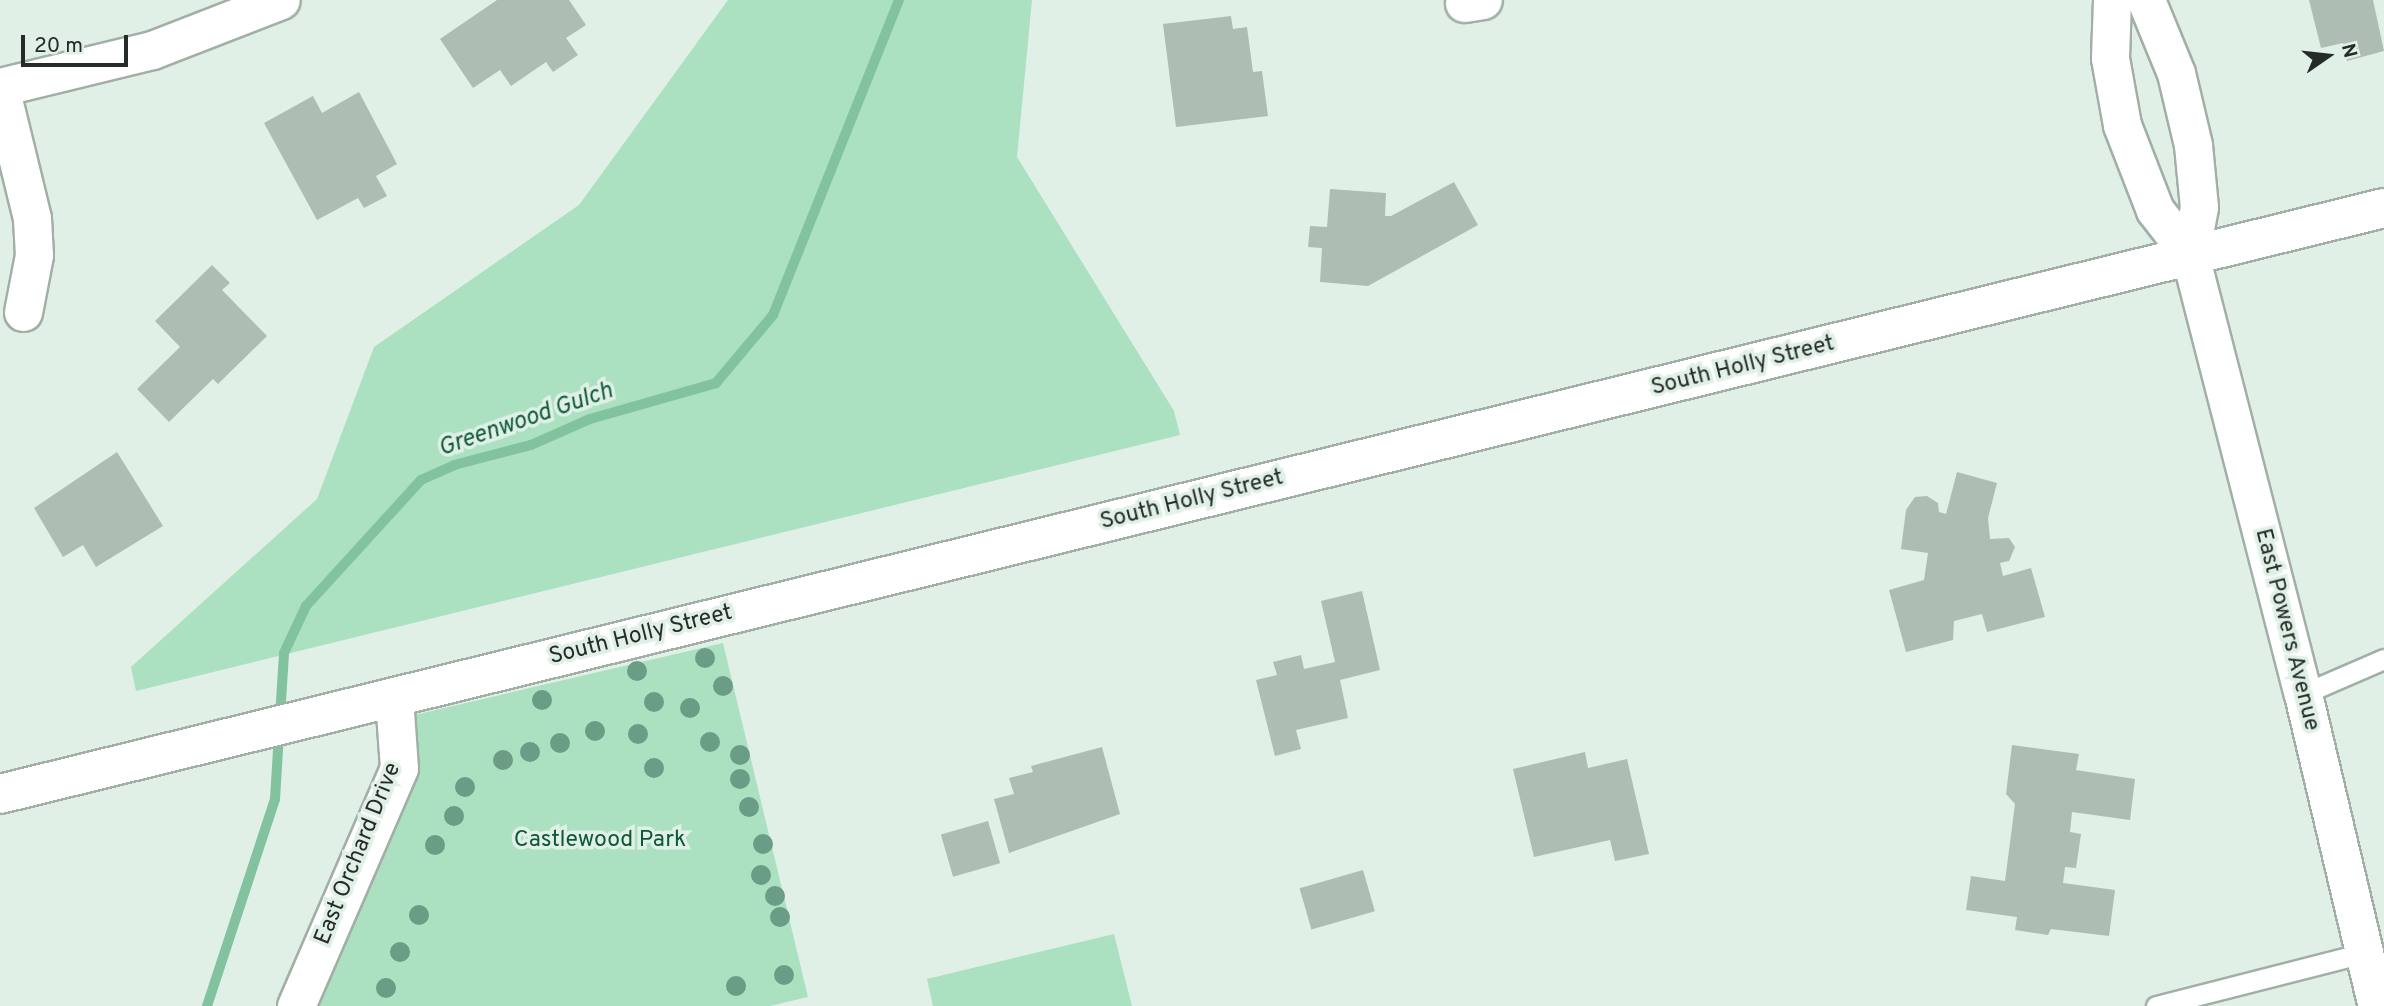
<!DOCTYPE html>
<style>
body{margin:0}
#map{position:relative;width:2384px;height:1006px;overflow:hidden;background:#e0f0e6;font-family:Overpass,sans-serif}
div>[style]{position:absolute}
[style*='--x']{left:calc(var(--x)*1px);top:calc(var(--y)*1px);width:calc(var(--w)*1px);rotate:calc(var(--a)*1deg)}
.green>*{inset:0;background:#abe0c1}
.stream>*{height:10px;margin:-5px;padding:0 5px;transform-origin:5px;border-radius:5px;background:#83c29e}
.building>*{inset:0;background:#aebdb4;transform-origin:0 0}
.roads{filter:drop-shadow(2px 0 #a1afa6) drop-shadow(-2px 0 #a1afa6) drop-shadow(0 2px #a1afa6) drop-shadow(0 -2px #a1afa6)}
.service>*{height:19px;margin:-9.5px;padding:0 9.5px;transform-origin:9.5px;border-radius:9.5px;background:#fff}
.minor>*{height:37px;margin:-18.5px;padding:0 18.5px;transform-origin:18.5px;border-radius:18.5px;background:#fff}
.tertiary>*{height:38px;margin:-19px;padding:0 19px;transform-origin:19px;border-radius:19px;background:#fff}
.trees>*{width:20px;height:20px;margin:-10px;border-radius:50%;background:#6b9d86}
span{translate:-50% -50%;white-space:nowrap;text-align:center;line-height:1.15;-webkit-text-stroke:7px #e0f0e6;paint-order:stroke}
.street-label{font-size:23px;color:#252b28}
.park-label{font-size:23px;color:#0c5938}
.water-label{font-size:24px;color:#0f5b3a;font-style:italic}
.north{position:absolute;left:2293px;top:21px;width:70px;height:70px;-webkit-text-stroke:5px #e0f0e6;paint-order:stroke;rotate:76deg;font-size:19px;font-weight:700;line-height:28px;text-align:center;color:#252b28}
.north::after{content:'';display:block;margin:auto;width:24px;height:32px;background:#252b28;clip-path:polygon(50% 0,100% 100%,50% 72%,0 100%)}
.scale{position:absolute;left:21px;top:35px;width:107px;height:32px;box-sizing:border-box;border:4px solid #252b28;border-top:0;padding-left:9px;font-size:21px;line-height:24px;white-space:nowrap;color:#252b28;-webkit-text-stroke:5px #e0f0e6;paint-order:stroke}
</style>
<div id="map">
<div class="green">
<div style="clip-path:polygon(728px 0,1032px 0,1017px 157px,1174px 411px,1180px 435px,136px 691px,131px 667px,317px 499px,374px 347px,579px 205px)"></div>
<div style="clip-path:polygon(723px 643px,808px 997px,770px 1006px,296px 1006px,397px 719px)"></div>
<div style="clip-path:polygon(1114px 934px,1132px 1006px,933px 1006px,927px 979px)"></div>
</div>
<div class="stream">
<div style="--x:280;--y:717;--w:64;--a:-86.4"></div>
<div style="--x:284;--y:653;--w:52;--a:-64.9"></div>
<div style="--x:306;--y:606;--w:171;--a:-47.6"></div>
<div style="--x:421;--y:480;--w:36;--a:-24"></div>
<div style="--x:454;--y:465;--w:80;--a:-14.6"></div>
<div style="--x:531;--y:445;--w:64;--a:-23.8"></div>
<div style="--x:590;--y:419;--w:131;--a:-15.9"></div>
<div style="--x:716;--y:383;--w:89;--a:-50"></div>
<div style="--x:773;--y:315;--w:339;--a:-68.2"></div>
<div style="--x:207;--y:1006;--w:218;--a:-71.8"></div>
<div style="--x:275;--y:799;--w:66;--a:-86.5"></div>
</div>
<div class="building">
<div style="clip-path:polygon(497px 0,569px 0,586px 25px,566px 38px,578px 55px,553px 72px,546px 62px,511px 86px,500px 70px,473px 88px,440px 39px)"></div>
<div style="clip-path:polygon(2309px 0,2373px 0,2384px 51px,2347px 61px,2343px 43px,2321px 48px)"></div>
<div style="clip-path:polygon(1231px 16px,1233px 29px,1247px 27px,1253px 72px,1262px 71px,1268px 116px,1176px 127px,1163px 24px)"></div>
<div style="clip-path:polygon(359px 92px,397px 164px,376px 176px,387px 196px,364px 208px,358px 198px,317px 220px,264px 123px,313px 96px,322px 113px)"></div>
<div style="clip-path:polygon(1454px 182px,1478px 225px,1368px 286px,1320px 282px,1322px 248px,1308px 247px,1310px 226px,1327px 227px,1330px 189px,1386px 193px,1385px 216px,1391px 216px)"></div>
<div style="clip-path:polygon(212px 265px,230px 283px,222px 290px,267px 336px,218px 384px,213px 379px,169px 422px,137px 389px,180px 347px,155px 321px)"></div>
<div style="clip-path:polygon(117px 452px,163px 526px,96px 567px,83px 545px,63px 557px,34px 508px)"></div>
<div style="clip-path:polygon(1957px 472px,1997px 483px,1988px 518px,1990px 539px,2009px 538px,2015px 547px,2009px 561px,2000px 563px,2003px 576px,2031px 568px,2045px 617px,1987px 632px,1982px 614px,1954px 621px,1953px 640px,1906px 652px,1889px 590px,1924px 580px,1928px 553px,1901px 549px,1906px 510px,1915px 497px,1927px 496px,1938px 503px,1939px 512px,1946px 514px)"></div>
<div style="clip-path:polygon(1362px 591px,1380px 670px,1340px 680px,1348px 718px,1296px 730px,1301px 749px,1275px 756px,1256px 680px,1277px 675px,1273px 662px,1301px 655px,1304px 669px,1335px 662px,1321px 601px)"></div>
<div style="clip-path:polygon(2012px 745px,2079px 754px,2076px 770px,2135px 779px,2130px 820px,2072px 812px,2070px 832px,2081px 834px,2076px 868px,2065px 867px,2063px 883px,2115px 890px,2109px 936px,2051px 929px,2048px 935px,2015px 930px,2017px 917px,1966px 910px,1971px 876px,2005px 881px,2015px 804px,2006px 794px)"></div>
<div style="clip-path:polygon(1102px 747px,1120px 814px,1009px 853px,994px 799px,1014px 794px,1009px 778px,1033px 772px,1031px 766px)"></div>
<div style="clip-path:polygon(1585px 752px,1588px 768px,1627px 759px,1649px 854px,1615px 861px,1610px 840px,1534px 857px,1513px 769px)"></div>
<div style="left:988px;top:821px;width:44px;height:49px;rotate:74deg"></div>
<div style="left:1363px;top:870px;width:43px;height:66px;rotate:74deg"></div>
</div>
<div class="roads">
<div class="service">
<div style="--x:2303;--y:694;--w:88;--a:-23.4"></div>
<div style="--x:2156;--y:1006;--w:215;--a:-14.3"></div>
</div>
<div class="minor">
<div style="--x:2112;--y:0;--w:58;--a:92"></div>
<div style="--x:2110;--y:58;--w:68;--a:79.8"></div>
<div style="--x:2122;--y:125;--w:91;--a:68.8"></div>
<div style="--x:2155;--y:210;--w:57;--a:52.1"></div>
<div style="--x:2190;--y:255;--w:453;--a:75.6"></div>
<div style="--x:2303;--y:694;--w:321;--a:76.7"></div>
<div style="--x:2146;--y:0;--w:79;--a:67.7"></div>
<div style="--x:2176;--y:73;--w:74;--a:76.7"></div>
<div style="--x:2193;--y:145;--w:62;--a:84.5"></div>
<div style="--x:2199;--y:207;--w:49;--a:100.6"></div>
<div style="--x:1464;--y:3;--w:19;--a:-9"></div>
<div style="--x:0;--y:87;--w:156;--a:-13.7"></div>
<div style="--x:152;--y:50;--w:138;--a:-21.2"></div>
<div style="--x:0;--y:87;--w:135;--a:76.3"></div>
<div style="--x:32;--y:218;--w:37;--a:87"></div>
<div style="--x:34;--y:255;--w:58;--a:100.9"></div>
<div style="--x:296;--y:1006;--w:259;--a:-66.6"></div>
<div style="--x:399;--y:768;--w:70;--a:-94.1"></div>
</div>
<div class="tertiary">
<div style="--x:0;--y:794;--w:2455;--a:-13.81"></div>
</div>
</div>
<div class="trees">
<div style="left:705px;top:658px"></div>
<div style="left:637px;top:671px"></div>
<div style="left:723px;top:686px"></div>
<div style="left:542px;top:700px"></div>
<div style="left:654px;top:702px"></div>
<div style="left:690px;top:708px"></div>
<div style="left:595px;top:731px"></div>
<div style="left:638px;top:734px"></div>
<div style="left:710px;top:742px"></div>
<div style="left:560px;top:743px"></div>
<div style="left:530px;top:752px"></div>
<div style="left:740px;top:755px"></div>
<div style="left:503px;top:760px"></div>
<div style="left:654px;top:768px"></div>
<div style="left:740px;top:779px"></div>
<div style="left:465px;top:787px"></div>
<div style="left:749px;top:807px"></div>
<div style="left:454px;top:816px"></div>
<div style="left:763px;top:844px"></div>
<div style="left:435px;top:845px"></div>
<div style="left:761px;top:875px"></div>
<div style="left:775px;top:896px"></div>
<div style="left:419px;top:915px"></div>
<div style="left:780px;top:917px"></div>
<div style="left:400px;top:952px"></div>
<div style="left:784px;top:975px"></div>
<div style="left:736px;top:986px"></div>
<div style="left:386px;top:988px"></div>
</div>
<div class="street-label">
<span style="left:1743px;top:367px;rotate:-14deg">South Holly Street</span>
<span style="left:1192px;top:501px;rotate:-14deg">South Holly Street</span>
<span style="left:2286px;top:630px;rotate:76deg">East Powers Avenue</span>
<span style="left:641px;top:636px;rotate:-14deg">South Holly Street</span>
<span style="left:359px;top:854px;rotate:-68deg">East Orchard Drive</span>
</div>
<div class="park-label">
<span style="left:600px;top:841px">Castlewood Park</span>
</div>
<div class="water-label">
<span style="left:526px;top:421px;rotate:-19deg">Greenwood Gulch</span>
</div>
<div class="north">N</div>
<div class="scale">20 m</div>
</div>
